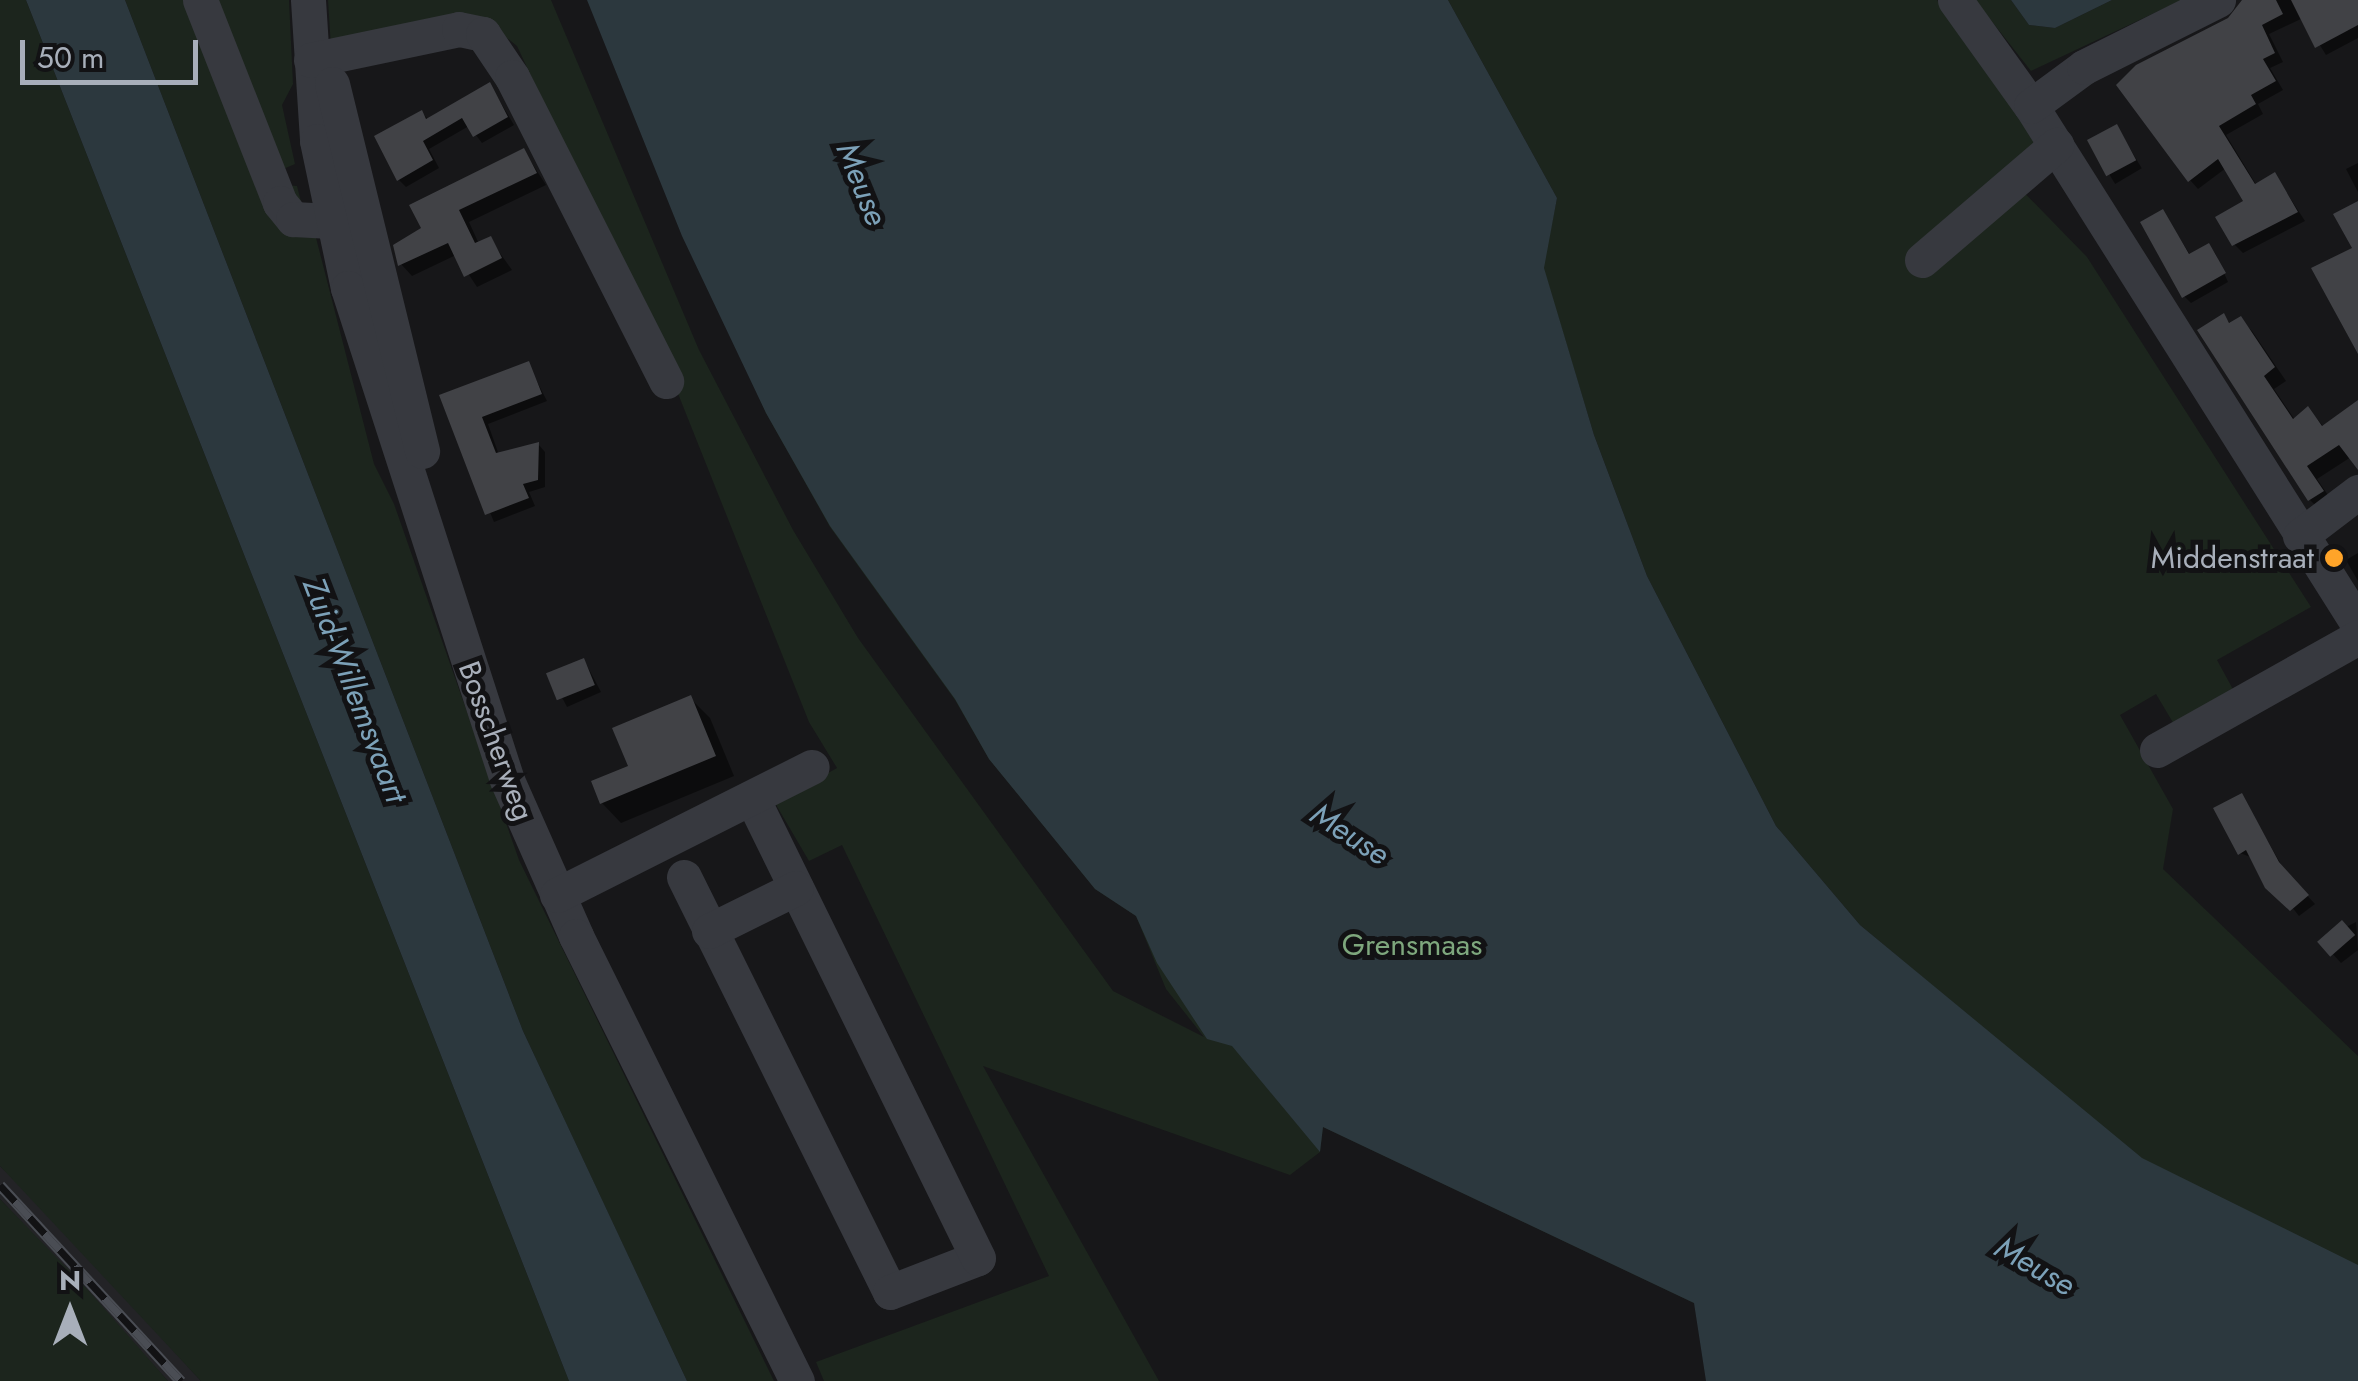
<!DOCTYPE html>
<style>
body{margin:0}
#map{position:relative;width:2358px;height:1381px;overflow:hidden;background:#171719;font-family:Jost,sans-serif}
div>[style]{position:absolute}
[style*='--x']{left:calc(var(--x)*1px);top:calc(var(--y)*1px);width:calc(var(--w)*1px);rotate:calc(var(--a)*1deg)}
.built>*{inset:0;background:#232326}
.green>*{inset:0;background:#1c251d}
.water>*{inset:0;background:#2c383e}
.shadow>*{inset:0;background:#0007;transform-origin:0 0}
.building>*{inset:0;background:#414246;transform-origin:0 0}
.minor>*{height:35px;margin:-17.5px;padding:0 17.5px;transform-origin:17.5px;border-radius:17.5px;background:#37393f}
.rail>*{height:11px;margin-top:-5.5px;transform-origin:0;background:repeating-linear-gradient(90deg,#121214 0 22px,#4a4d54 0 44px);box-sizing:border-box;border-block:2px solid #4a4d54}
.dots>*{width:28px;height:28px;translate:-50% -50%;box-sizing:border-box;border:5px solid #121214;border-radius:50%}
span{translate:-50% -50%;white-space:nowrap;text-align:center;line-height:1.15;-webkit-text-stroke:10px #121214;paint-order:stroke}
.poi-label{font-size:30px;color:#a8afba}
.right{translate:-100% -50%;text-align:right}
.street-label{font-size:30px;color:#a8afba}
.park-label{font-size:30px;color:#7ea77d}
.water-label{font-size:32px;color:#7ca1b8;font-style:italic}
.north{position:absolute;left:20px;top:1261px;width:100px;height:100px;-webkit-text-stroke:8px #121214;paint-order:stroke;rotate:0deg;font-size:28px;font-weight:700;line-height:40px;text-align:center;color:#a8afba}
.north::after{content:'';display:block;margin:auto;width:35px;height:45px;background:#a8afba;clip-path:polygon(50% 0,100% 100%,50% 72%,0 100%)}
.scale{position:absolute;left:20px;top:40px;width:178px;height:45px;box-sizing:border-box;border:5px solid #a8afba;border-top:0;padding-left:12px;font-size:30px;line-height:35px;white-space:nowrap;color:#a8afba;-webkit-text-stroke:8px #121214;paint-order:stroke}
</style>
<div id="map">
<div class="built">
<div style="clip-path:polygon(0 1166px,51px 1216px,201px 1381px,168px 1381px,0 1199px)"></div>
</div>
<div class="green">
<div style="clip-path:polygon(0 0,26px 0,569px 1381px,201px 1381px,0 1166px)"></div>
<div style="clip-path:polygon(125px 0,197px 0,272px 200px,314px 230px,374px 464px,394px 504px,519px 860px,774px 1381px,687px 1381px,602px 1200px,523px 1031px)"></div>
<div style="clip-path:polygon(206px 0,289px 0,293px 84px,282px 105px,295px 164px,281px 170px,286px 185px,297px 186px,305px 217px,279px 193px)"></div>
<div style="clip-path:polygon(328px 0,551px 0,699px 350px,793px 530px,858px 638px,1113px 991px,1204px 1037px,1166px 989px,1136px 916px,1095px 889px,989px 759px,955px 700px,830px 527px,766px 413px,663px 182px,1038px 272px,2137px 1156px,1860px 925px,1776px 826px,1647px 576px,1594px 435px,1543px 267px,1557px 198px,1448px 0,1937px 0,2041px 149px,2008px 176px,2087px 257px,2311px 607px,2217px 660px,2235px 693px,2175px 726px,2156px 694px,2120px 715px,2173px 809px,2163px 869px,2358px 1056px,2358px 1381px,1694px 1303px,1323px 1127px,1320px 1152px,1290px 1175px,983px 1066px,1159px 1381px,824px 1381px,816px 1362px,1049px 1276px,842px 845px,809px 861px,775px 803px,837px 768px,809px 722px,665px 361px,517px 46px,483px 19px,331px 48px)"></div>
<div style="clip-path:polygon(1975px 0,2011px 0,2029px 25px,2055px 28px,2112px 0,2182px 0,2031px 71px)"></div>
<div style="clip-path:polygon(0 1199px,88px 1290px,168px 1381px,0 1381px)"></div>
</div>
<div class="water">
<div style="clip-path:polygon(26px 0,125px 0,523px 1031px,687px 1381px,569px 1381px)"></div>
<div style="clip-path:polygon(587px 0,1448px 0,1557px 198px,1544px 268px,1594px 435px,1647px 576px,1776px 826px,1860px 925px,2142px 1158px,2358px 1265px,2358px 1381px,1706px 1381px,1694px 1303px,1323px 1127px,1320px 1152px,1232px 1046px,1207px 1039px,1157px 963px,1136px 916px,1095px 889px,989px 759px,955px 699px,830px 526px,766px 413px,682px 236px)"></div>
<div style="clip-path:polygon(2011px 0,2112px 0,2055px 28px,2029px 25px)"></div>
</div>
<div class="shadow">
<div style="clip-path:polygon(2249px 0,2358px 0,2358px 38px,2326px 55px,2303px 18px,2269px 34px,2283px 62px,2270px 68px,2283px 90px,2258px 104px,2263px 114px,2226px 135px,2257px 186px,2275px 175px,2305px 221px,2243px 253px,2234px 244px,2247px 202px,2226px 168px,2198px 189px,2190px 180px,2230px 20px)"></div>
<div style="clip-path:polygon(490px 85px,514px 125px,482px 143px,469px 126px,429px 149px,439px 168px,406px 187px,399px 180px,422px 113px,429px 120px)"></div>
<div style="left:2117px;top:127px;width:48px;height:31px;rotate:59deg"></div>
<div style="clip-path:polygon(524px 151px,546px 185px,469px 222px,479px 244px,490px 239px,512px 270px,477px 287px,456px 255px,412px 276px,401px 264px,424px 229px)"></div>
<div style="clip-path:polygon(2358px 163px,2358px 192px,2346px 169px)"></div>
<div style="clip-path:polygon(2163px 212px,2191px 256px,2208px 246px,2215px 253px,2228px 282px,2191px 303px,2184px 296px)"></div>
<div style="clip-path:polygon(2224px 317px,2231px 324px,2240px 319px,2252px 331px,2286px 381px,2274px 389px,2295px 420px,2308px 409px,2324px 427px,2358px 404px,2358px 465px,2351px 457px,2317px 479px,2334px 504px,2322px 512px,2310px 500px)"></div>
<div style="clip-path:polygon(528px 364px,547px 401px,488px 424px,499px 455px,538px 444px,545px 452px,545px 487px,529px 492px,535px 506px,494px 522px,442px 396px)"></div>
<div style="clip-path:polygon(2358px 553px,2358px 581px,2346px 560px)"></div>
<div style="clip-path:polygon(584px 660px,601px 692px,567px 707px,550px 674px)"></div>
<div style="clip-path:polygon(690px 698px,710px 718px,734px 776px,621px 823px,602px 803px)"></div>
<div style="clip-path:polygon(2242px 796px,2286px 873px,2315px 904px,2299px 916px,2253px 858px,2240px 853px)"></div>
<div style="clip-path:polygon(2356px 922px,2358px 950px,2341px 963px,2320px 940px)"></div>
</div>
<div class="building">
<div style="clip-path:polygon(2242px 0,2276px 0,2283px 14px,2262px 25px,2275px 53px,2263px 59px,2276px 81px,2251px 95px,2256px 104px,2219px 126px,2255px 184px,2275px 172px,2298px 212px,2232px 246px,2215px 217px,2243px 201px,2218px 159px,2188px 182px,2116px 85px,2136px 65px,2228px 18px)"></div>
<div style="clip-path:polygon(2291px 0,2358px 0,2358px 25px,2315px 48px)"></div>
<div style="clip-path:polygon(490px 82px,508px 117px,473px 137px,462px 118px,423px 141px,433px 160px,397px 181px,374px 136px,422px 110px,426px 119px)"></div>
<div style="left:2117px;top:124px;width:41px;height:34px;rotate:62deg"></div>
<div style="clip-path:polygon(524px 148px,537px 173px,459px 210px,475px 243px,491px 236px,502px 258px,464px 277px,448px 243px,398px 266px,393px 245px,421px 228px,409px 205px)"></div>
<div style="clip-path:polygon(2358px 201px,2358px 354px,2311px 268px,2352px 248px,2333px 214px)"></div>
<div style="clip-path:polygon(2163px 209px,2189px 254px,2209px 243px,2226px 273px,2182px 298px,2140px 222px)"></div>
<div style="clip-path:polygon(2224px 313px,2229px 323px,2241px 316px,2275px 367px,2264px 376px,2293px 419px,2308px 406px,2322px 426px,2358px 400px,2358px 470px,2339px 445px,2307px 466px,2324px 491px,2308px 501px,2197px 330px)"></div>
<div style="clip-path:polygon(529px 361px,542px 394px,482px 417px,496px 453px,539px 442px,538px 480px,523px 484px,529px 498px,485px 515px,439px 395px)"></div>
<div style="left:584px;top:658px;width:29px;height:41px;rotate:68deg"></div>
<div style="clip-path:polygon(691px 695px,716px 756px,600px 804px,591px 781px,628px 766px,612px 728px)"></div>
<div style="clip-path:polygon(2242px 793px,2279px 862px,2309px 895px,2290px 911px,2265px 888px,2246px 850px,2238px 855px,2213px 808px)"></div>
<div style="left:2342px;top:920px;width:20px;height:33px;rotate:49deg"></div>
</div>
<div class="minor">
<div style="--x:200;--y:0;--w:218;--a:68.5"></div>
<div style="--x:280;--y:203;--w:21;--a:51"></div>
<div style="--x:293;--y:219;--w:38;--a:3"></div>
<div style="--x:308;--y:0;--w:141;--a:86.3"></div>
<div style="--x:317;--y:141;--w:150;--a:78.1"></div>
<div style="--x:348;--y:288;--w:517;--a:72.09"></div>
<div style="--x:507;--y:780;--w:171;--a:66.1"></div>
<div style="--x:576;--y:936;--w:497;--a:63.6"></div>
<div style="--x:1955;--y:0;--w:130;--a:54.4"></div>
<div style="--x:2031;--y:106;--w:613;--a:57.74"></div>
<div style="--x:311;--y:60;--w:151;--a:-11.8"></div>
<div style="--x:459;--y:29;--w:25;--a:12"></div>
<div style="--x:483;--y:34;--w:52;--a:56"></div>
<div style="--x:512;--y:77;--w:341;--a:63.1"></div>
<div style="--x:332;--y:84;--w:378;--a:76.2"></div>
<div style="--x:2031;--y:106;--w:66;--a:-36.3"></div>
<div style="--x:2084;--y:67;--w:150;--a:-26.6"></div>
<div style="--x:1922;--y:260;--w:177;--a:-40.6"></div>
<div style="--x:2300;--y:536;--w:73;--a:-37.2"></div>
<div style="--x:2157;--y:750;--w:231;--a:-29.3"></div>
<div style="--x:684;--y:877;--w:463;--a:63.6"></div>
<div style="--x:890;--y:1292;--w:94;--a:-21.1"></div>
<div style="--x:978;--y:1258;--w:510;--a:-116.16"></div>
<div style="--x:557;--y:895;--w:285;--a:-26.7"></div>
<div style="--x:709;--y:931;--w:97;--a:-26.3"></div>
</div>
<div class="rail">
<div style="--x:0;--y:1185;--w:267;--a:47.3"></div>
</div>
<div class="dots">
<div style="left:2334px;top:558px;background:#ffa429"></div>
</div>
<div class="poi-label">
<span class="right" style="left:2314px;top:558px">Middenstraat</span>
</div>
<div class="street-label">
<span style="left:496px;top:741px;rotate:70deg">Bosscherweg</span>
</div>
<div class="park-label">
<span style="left:1412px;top:945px">Grensmaas</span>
</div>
<div class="water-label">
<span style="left:862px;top:184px;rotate:68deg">Meuse</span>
<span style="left:355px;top:690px;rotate:69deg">Zuid-Willemsvaart</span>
<span style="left:1350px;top:834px;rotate:33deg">Meuse</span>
<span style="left:2035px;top:1266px;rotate:30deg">Meuse</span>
</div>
<div class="north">N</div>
<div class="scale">50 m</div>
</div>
